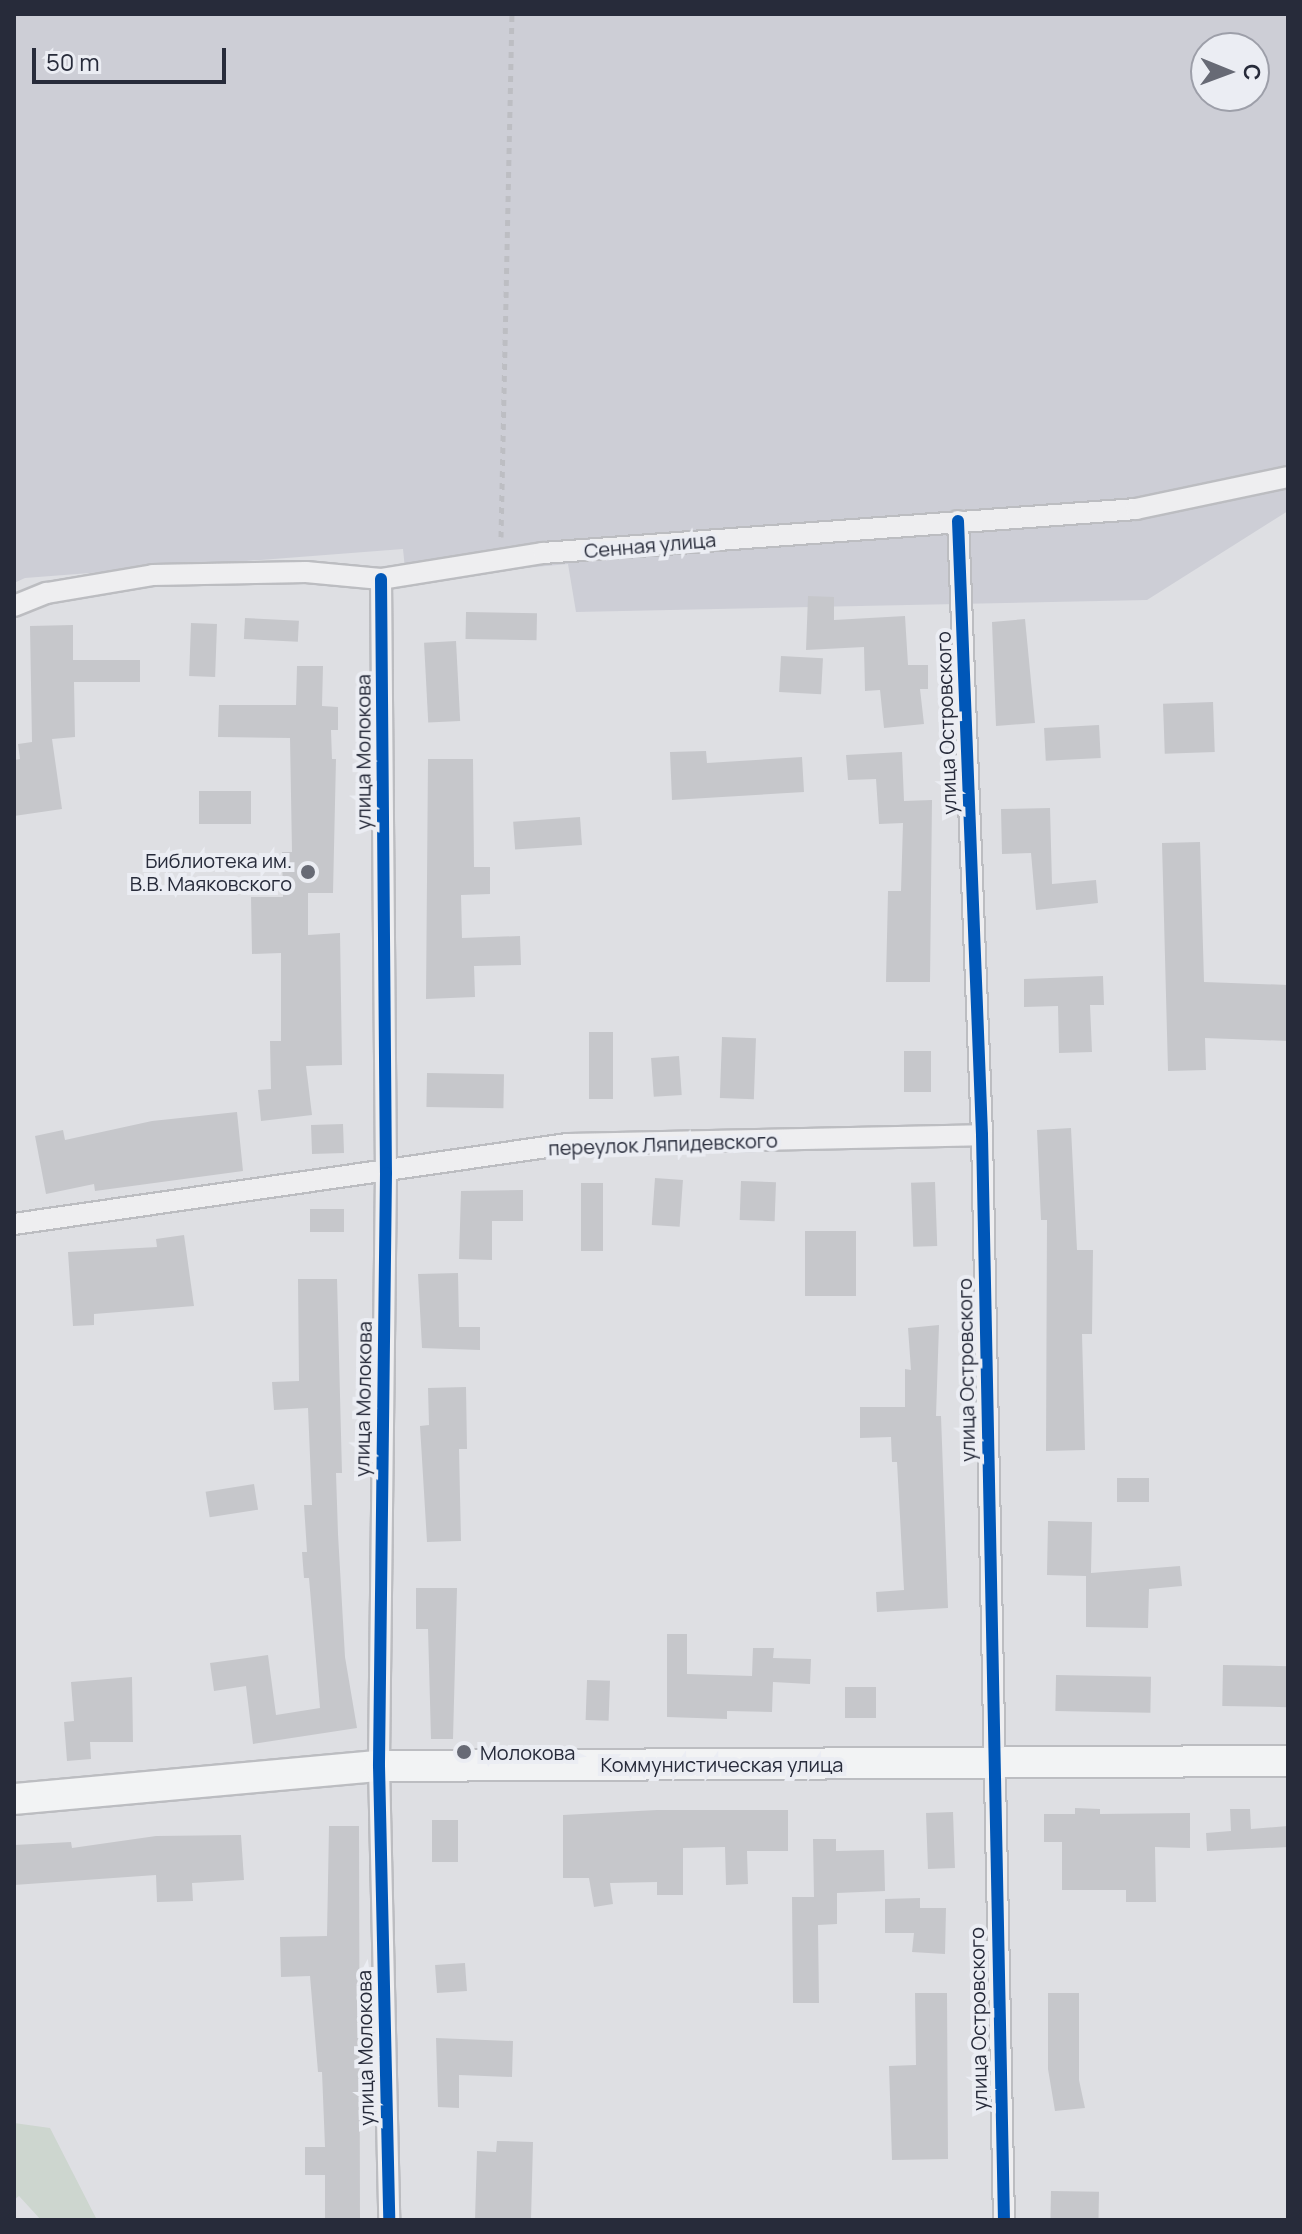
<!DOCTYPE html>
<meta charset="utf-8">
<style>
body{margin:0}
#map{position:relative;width:1302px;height:2234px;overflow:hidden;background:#dedfe3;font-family:Manrope,sans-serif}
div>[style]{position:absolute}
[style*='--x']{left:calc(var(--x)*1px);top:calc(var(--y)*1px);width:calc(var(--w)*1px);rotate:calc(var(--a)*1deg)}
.built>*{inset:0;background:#cdced6}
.green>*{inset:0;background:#cdd6cf}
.building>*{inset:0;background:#c6c7cb;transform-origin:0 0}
.path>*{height:5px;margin-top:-2.5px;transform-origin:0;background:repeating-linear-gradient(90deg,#bdbec3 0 6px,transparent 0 12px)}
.roads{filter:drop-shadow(2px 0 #bcbdc1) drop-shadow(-2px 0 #bcbdc1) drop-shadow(0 2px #bcbdc1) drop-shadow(0 -2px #bcbdc1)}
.street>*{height:20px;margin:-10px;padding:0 10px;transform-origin:10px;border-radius:10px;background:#eeeef0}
.secondary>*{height:30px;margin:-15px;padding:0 15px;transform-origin:15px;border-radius:15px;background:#f2f3f4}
.cycleway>*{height:12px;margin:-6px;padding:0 6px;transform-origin:6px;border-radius:6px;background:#0057b8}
.dots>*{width:22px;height:22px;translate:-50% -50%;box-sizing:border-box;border:4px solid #ebedf3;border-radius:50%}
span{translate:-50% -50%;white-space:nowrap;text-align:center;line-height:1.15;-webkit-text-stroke:8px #ebedf3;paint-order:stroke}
.street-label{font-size:20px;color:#272b3a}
.poi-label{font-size:20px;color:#272b3a}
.right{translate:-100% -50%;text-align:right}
.left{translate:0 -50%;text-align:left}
.frame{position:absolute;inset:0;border:16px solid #272b3a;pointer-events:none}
.north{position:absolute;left:1190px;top:32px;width:80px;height:80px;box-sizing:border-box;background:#ebedf3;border:2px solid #9d9fa9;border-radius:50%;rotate:91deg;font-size:22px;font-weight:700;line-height:32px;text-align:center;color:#272b3a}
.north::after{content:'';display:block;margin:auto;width:28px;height:36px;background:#676a75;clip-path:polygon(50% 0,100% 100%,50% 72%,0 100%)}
.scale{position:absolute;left:32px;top:48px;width:194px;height:36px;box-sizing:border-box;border:4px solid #272b3a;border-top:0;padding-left:10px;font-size:24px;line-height:28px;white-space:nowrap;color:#272b3a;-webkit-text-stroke:6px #ebedf3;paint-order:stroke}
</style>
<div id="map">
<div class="built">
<div style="clip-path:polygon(evenodd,14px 14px,1288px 14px,1288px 511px,1147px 600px,576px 612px,568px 564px,406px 579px,403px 549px,25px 578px,14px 583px,14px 14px,1206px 48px,1254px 48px,1254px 96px,1206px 96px,1206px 48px)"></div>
</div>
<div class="green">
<div style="clip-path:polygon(14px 2123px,50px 2128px,97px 2220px,41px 2220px,19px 2196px,14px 2200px)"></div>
</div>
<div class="building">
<div style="clip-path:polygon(808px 596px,834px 597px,834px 620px,905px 616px,908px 665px,928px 665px,928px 689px,920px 689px,924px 724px,884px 728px,880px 690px,865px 691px,864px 647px,806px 650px)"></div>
<div style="left:466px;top:612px;width:71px;height:27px;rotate:1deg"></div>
<div style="left:245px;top:618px;width:54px;height:21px;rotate:3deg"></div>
<div style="clip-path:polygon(1025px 619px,1035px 723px,996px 726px,992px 622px)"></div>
<div style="left:191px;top:623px;width:26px;height:53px;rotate:2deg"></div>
<div style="clip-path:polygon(73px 625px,73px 660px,140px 660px,140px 682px,74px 682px,75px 737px,52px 739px,62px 809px,14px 816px,14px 760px,20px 759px,18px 744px,32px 742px,30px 626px)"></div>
<div style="left:456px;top:641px;width:80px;height:32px;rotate:87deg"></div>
<div style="left:781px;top:656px;width:42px;height:36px;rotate:3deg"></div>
<div style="clip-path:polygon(297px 666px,323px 666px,322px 706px,338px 707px,338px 730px,331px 730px,332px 759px,336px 759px,333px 893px,308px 893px,308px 935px,340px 933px,342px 1065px,306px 1066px,312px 1115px,261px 1121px,258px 1090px,271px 1089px,270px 1041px,281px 1041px,281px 953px,252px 954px,251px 897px,283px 897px,282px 852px,292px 852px,290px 738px,218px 737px,219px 705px,296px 705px)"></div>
<div style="left:1213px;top:702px;width:50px;height:50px;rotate:88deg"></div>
<div style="left:1099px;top:725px;width:33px;height:55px;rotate:87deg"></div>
<div style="clip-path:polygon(706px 751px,707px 763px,802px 757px,804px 792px,672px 800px,670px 752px)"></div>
<div style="clip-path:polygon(902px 752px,904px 801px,932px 800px,930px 982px,886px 982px,888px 891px,901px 891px,903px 823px,879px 824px,876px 779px,848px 780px,846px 755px)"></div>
<div style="clip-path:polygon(428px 759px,473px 759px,474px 867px,490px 867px,490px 894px,461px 895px,462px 938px,520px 936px,521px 965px,474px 966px,475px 997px,426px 999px)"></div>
<div style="left:199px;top:791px;width:52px;height:33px"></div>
<div style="clip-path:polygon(1050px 808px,1052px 884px,1096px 880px,1098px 903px,1036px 910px,1031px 853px,1002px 854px,1001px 809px)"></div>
<div style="left:580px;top:817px;width:28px;height:67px;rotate:86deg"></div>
<div style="clip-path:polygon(1200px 842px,1204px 982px,1288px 985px,1288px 1041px,1205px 1038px,1206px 1070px,1168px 1071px,1162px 843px)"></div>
<div style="clip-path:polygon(1103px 976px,1104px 1005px,1090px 1005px,1092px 1052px,1059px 1053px,1058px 1006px,1024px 1007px,1024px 979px)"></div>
<div style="left:589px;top:1032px;width:24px;height:67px"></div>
<div style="left:722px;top:1037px;width:34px;height:61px;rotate:2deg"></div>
<div style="left:904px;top:1051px;width:27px;height:41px"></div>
<div style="left:679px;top:1056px;width:39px;height:28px;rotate:86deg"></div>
<div style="left:427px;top:1073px;width:77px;height:34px;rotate:1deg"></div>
<div style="clip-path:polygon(237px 1112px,243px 1171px,95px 1191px,94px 1184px,46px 1194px,35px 1136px,63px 1130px,65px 1140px,152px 1121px)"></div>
<div style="left:343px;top:1124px;width:29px;height:32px;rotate:88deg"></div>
<div style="clip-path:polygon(1071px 1128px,1077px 1250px,1093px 1250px,1092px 1334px,1082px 1334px,1085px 1450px,1046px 1451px,1047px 1220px,1041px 1220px,1037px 1130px)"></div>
<div style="left:655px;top:1178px;width:28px;height:47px;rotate:4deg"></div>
<div style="left:741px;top:1181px;width:35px;height:39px;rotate:2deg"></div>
<div style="left:935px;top:1182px;width:64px;height:24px;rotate:88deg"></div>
<div style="left:581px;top:1183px;width:22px;height:68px"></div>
<div style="clip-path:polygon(523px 1190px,523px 1221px,492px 1221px,492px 1260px,459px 1259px,461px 1191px)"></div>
<div style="left:310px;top:1209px;width:34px;height:23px"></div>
<div style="left:805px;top:1231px;width:51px;height:65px"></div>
<div style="clip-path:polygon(184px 1235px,194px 1306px,94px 1314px,94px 1325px,73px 1326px,68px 1252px,157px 1247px,156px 1239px)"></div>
<div style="clip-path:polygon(458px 1273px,459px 1327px,480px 1327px,480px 1350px,422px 1348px,418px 1274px)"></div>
<div style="clip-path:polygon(298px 1279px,337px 1279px,342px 1473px,336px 1473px,338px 1534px,345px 1657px,357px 1728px,253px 1744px,246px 1686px,214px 1691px,210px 1663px,268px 1655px,276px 1715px,320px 1708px,309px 1578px,304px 1578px,302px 1552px,307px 1552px,304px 1505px,312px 1505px,308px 1408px,274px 1410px,272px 1382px,299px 1381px)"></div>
<div style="clip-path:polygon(939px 1325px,936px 1416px,941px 1416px,948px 1608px,877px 1612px,876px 1592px,904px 1590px,897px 1462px,892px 1462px,891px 1437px,860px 1438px,860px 1407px,905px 1407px,905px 1369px,911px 1370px,908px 1328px)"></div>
<div style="clip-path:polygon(466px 1387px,467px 1449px,459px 1449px,461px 1541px,427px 1542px,420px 1426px,429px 1425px,428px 1388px)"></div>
<div style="left:1149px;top:1478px;width:24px;height:32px;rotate:90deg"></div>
<div style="left:254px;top:1484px;width:26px;height:49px;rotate:81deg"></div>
<div style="clip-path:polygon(1048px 1521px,1092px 1522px,1091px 1573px,1180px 1566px,1182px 1586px,1149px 1589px,1148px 1628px,1086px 1627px,1086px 1576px,1047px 1575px)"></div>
<div style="clip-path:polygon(416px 1588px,457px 1588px,453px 1739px,431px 1739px,428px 1629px,416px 1629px)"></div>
<div style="clip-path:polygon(667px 1634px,687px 1634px,687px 1674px,752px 1676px,753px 1648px,774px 1648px,773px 1658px,811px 1659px,810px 1684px,773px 1682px,772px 1712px,727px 1711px,727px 1719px,667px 1717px)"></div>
<div style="left:1223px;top:1665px;width:65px;height:41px;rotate:1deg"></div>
<div style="left:1056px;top:1675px;width:95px;height:36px;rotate:1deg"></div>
<div style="clip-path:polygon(132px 1677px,133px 1742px,90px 1742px,91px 1759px,67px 1761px,64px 1722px,74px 1721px,71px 1682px)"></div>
<div style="left:587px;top:1680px;width:23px;height:40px;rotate:2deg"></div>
<div style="left:845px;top:1687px;width:31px;height:31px"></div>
<div style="clip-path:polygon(1075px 1808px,1100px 1809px,1100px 1814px,1190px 1813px,1190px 1848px,1155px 1847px,1156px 1902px,1126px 1902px,1126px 1890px,1062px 1890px,1062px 1842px,1044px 1842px,1044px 1814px,1075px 1814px)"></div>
<div style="clip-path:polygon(1230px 1809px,1250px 1809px,1251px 1829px,1288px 1826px,1288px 1847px,1207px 1851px,1206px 1833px,1231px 1831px)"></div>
<div style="clip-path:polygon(657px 1810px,788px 1810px,788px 1851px,747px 1851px,748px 1884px,726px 1885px,725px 1847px,683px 1848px,683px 1895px,657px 1895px,657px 1882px,610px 1883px,613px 1904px,594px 1907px,589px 1878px,563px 1878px,563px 1815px)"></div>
<div style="left:953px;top:1812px;width:56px;height:27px;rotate:88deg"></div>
<div style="left:432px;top:1820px;width:26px;height:42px"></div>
<div style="clip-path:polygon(329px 1826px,359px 1826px,360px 2220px,325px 2220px,325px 2175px,305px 2175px,305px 2147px,325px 2147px,322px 2072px,318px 2072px,310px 1976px,281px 1977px,280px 1937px,327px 1936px)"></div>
<div style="clip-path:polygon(241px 1835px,244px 1880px,192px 1883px,193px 1901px,157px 1902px,156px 1875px,14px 1885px,14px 1845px,71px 1842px,72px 1848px,156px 1836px)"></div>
<div style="clip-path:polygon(813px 1839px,836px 1839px,836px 1851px,884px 1850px,885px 1891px,837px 1893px,837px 1924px,818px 1925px,819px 2003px,793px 2003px,792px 1897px,814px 1897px)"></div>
<div style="clip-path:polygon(920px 1898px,920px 1908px,946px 1908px,945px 1954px,912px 1952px,914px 1933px,885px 1933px,885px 1899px)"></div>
<div style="left:465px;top:1963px;width:28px;height:30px;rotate:86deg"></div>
<div style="clip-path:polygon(915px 1993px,947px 1993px,948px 2159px,892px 2160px,889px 2066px,916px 2065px)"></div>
<div style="clip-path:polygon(1048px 1993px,1079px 1993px,1079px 2080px,1085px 2108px,1055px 2111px,1048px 2069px)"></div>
<div style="clip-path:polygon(436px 2038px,513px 2041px,512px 2077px,459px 2075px,459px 2108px,438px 2107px)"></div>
<div style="clip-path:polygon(497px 2141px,533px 2142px,531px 2220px,475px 2220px,477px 2151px,496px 2152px)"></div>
<div style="left:1051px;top:2191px;width:48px;height:27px;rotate:1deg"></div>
</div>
<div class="path">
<div style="--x:501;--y:537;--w:523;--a:-88.8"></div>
</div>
<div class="roads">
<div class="street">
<div style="--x:958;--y:521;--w:614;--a:87.76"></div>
<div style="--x:982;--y:1135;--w:1085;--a:88.84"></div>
<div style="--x:381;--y:579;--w:594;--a:89.52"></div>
<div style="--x:386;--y:1173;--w:593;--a:90.68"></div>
<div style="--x:379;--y:1766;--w:454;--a:88.7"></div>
<div style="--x:14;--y:606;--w:35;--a:-22"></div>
<div style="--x:47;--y:593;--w:108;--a:-9.6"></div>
<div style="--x:153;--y:575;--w:153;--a:-1.1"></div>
<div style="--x:306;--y:572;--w:75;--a:5.3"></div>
<div style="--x:381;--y:579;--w:164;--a:-9.1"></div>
<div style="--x:543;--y:553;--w:595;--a:-4.24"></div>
<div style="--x:1136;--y:509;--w:155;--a:-11.9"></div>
<div style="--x:14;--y:1224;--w:559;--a:-8.23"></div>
<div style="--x:567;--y:1144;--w:415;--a:-1.2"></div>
</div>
<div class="secondary">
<div style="--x:14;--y:1799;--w:366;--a:-5.2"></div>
<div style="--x:379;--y:1766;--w:909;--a:-0.32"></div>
</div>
</div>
<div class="cycleway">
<div style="--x:958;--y:521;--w:614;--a:87.76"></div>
<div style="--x:982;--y:1135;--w:1085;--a:88.84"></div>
<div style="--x:381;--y:579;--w:594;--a:89.52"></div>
<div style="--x:386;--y:1173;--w:593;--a:90.68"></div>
<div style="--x:379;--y:1766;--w:454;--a:88.7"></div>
</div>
<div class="dots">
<div style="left:308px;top:872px;background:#676a75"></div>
<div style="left:464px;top:1752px;background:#676a75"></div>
</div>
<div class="street-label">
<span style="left:650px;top:545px;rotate:-5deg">Сенная улица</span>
<span style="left:946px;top:723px;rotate:-92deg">улица Островского</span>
<span style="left:363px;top:752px;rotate:-90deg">улица Молокова</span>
<span style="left:663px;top:1144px;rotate:-2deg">переулок Ляпидевского</span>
<span style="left:966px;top:1370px;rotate:-91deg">улица Островского</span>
<span style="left:363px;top:1399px;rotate:-89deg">улица Молокова</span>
<span style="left:722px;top:1764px">Коммунистическая улица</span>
<span style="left:978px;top:2019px;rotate:-91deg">улица Островского</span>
<span style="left:365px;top:2048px;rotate:-91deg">улица Молокова</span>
</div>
<div class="poi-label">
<span class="right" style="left:292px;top:872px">Библиотека им.<br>В.В. Маяковского</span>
<span class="left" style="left:480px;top:1752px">Молокова</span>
</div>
<div class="frame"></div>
<div class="north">С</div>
<div class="scale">50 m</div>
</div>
